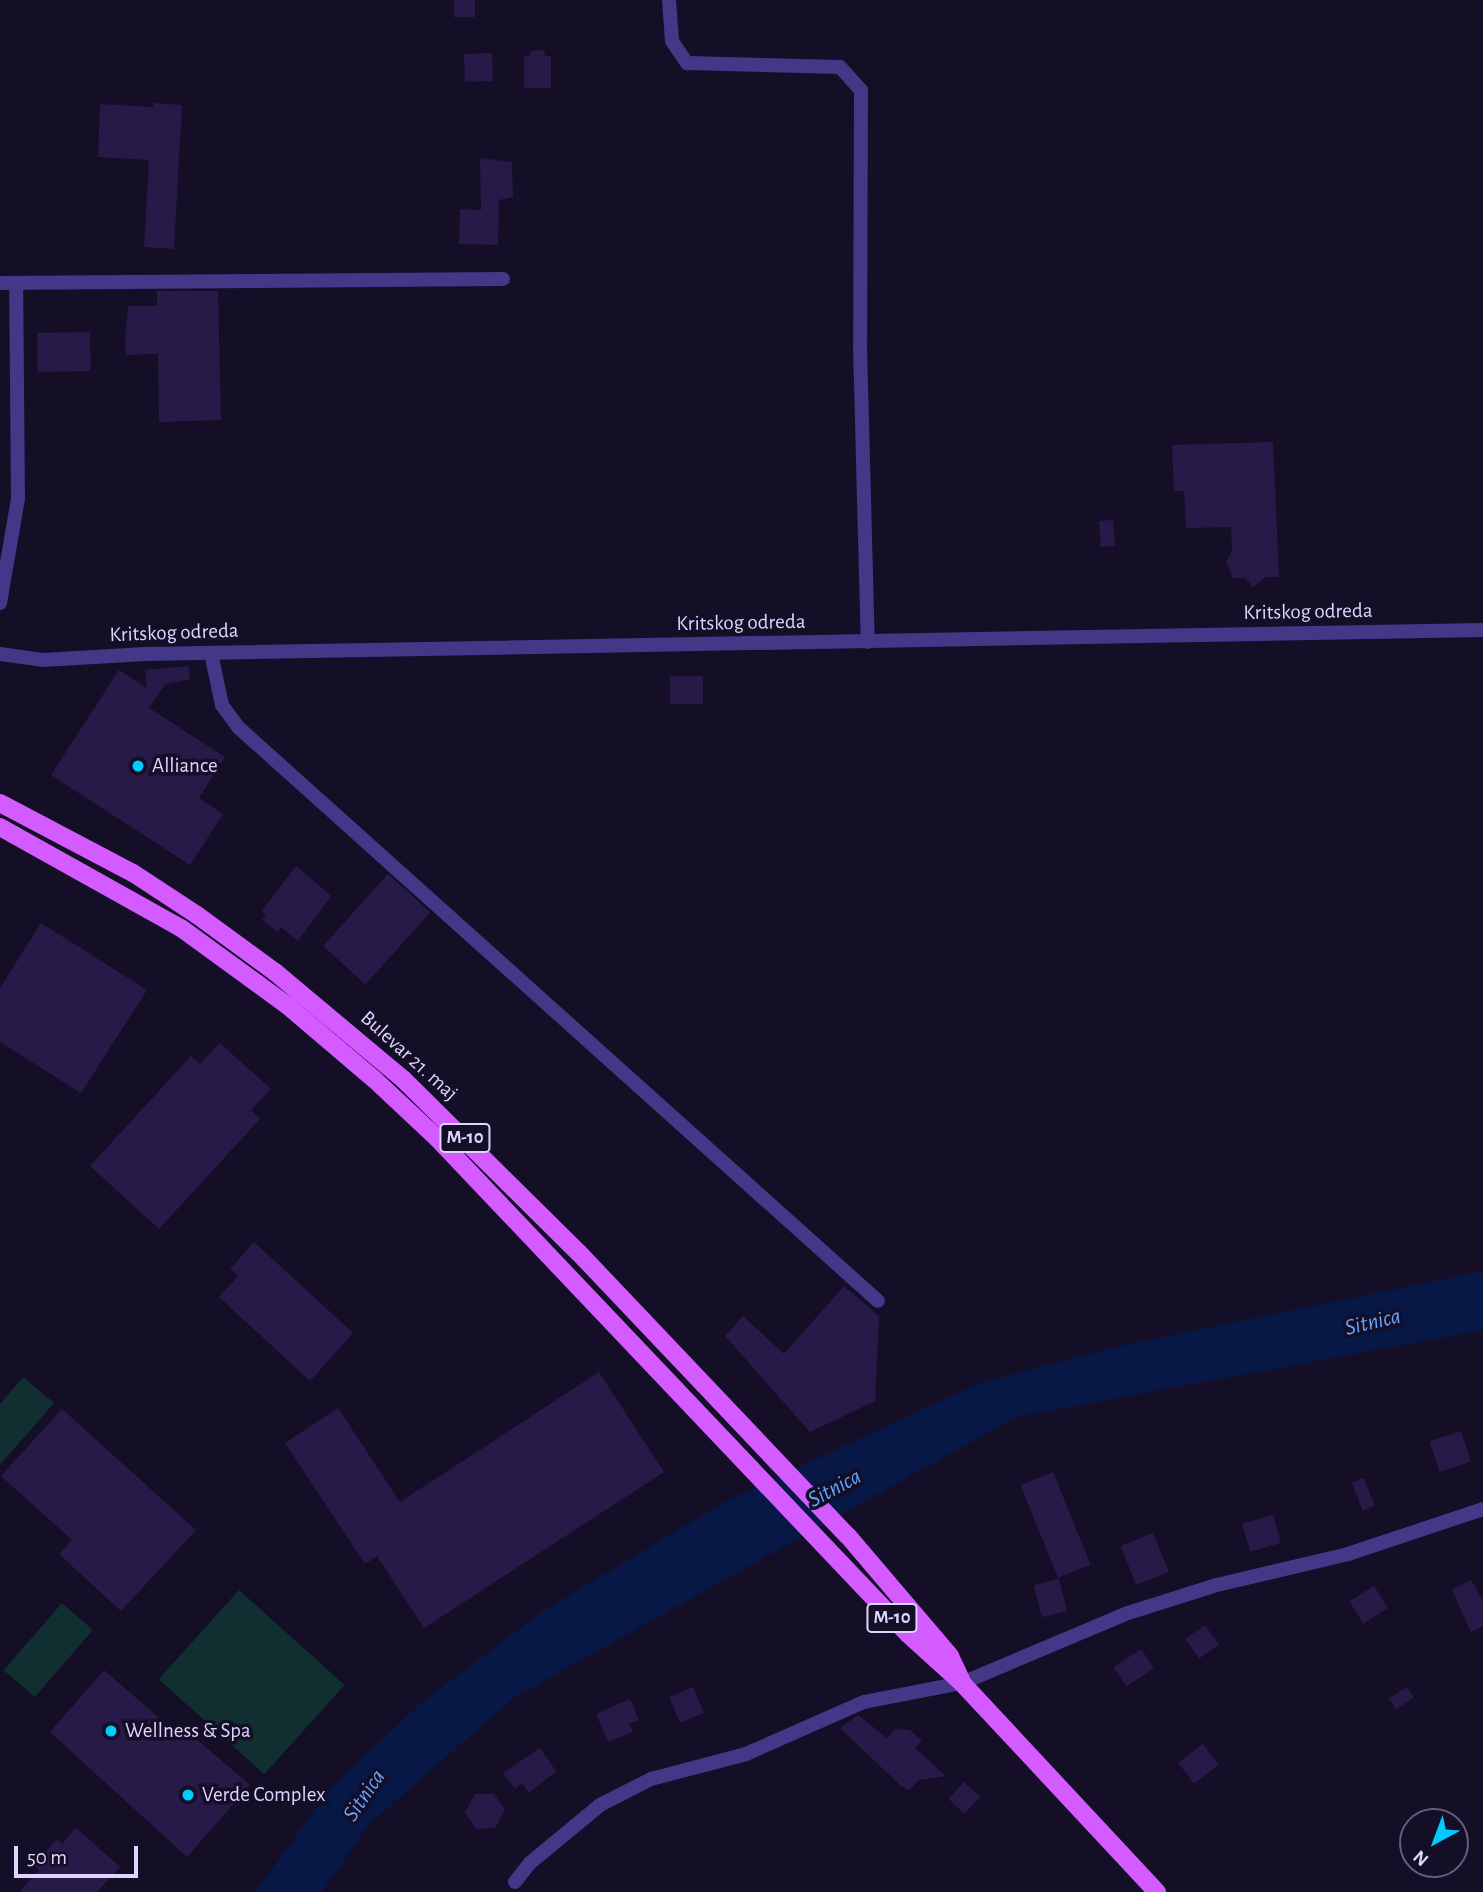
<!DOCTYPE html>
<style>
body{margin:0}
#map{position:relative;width:1483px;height:1892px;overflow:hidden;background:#150e27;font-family:"Alegreya Sans",sans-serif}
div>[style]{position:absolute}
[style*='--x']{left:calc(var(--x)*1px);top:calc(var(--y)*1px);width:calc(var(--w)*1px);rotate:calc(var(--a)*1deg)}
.green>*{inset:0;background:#112f31;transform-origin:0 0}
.water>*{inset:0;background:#081846}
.building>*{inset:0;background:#281a48;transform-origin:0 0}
.street>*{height:14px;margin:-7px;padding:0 7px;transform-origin:7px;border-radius:7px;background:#433787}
.primary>*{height:18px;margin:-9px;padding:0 9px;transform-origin:9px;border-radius:9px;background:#d35bff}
.dots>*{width:19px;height:19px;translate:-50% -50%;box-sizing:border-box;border:4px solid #150e27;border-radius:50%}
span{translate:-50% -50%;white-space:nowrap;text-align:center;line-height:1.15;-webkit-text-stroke:7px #150e27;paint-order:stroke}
.shield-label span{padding:2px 5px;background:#150e27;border:2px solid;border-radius:5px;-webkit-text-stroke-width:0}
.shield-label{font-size:19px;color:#ddd4ff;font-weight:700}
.street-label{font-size:21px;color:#ddd4ff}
.poi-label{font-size:21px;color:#ddd4ff}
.left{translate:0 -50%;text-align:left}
.water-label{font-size:23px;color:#62a6ff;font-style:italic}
.north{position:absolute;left:1399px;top:1808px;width:70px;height:70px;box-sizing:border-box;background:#150e27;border:2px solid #655d7d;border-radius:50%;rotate:221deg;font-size:19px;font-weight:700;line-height:28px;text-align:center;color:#ddd4ff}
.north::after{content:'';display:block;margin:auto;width:24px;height:32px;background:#00cbff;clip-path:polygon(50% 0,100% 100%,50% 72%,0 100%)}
.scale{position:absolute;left:14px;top:1846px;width:124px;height:32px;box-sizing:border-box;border:4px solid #ddd4ff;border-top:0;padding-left:9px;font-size:21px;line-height:24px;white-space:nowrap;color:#ddd4ff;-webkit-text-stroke:5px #150e27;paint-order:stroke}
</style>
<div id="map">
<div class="green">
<div style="clip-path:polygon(23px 1377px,54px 1403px,0 1465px,0 1404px)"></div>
<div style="left:239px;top:1590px;width:142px;height:120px;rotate:42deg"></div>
<div style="left:62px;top:1603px;width:41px;height:89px;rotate:41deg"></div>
</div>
<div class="water">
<div style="clip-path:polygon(1483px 1271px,1483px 1330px,1016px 1417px,515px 1697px,368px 1825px,322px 1892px,256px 1892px,330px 1788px,420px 1704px,542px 1612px,726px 1501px,977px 1384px,1119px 1346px)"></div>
</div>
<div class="building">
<div style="left:454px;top:0;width:21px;height:17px"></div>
<div style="clip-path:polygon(544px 50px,545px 56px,551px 56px,551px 88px,524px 88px,524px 56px,530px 56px,530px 51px)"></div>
<div style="left:492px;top:53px;width:28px;height:28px;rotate:88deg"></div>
<div style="clip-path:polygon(153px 103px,182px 105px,174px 249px,144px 247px,149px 160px,98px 157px,100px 104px,153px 107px)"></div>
<div style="clip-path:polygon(480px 158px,512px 162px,513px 197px,499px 200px,498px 245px,459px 244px,460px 209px,481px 210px)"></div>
<div style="clip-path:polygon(157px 291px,218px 291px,221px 420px,159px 422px,158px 354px,126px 355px,125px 339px,128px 306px,157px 306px)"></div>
<div style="left:90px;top:332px;width:39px;height:53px;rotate:89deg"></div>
<div style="clip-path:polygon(1273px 442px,1279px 577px,1266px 577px,1253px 587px,1245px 578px,1233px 578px,1226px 562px,1232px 551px,1231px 527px,1186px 528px,1184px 491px,1174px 491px,1172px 445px)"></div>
<div style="left:1113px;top:520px;width:26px;height:14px;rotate:86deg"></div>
<div style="clip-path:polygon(189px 666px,190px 679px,165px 684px,149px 708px,225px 757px,199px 798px,223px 814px,190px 865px,51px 775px,119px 670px,147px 688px,145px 670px)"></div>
<div style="left:670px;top:676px;width:33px;height:28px"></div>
<div style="clip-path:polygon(296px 866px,331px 896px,298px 941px,281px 927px,277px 932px,262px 919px,266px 915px,262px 911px)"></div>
<div style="left:388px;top:874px;width:57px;height:97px;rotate:42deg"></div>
<div style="clip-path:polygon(41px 923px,147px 990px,81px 1093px,0 1042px,0 988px)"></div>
<div style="clip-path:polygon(220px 1043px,271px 1089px,251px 1110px,260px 1119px,159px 1229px,90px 1166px,191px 1056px,200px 1064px)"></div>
<div style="clip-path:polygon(254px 1242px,353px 1333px,310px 1381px,219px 1297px,238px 1276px,230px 1269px)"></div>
<div style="clip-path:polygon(844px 1286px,879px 1316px,875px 1401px,810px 1432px,725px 1336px,743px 1316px,784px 1354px)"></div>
<div style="clip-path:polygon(599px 1372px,664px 1472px,424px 1628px,377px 1556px,365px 1564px,285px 1443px,338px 1408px,400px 1502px)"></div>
<div style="clip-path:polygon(62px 1409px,196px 1530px,121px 1611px,59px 1554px,72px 1540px,1px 1476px)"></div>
<div style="left:1461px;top:1431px;width:32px;height:33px;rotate:72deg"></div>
<div style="left:1053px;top:1472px;width:100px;height:35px;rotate:68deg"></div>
<div style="left:1364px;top:1478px;width:30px;height:13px;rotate:69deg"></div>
<div style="left:1273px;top:1515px;width:29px;height:32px;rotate:74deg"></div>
<div style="left:1153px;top:1533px;width:42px;height:35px;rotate:68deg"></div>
<div style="left:1059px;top:1579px;width:33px;height:26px;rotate:76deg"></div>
<div style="clip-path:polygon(1471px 1580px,1483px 1601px,1483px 1626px,1471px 1632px,1452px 1590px)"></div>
<div style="left:1374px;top:1586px;width:26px;height:29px;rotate:58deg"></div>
<div style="left:1205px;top:1625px;width:24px;height:24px;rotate:55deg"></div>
<div style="left:1141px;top:1649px;width:23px;height:33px;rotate:56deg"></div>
<div style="clip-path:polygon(104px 1670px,182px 1738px,188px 1732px,250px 1785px,187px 1857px,50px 1732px)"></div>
<div style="left:693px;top:1687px;width:28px;height:26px;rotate:67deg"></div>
<div style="left:1407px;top:1687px;width:13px;height:21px;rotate:58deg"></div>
<div style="clip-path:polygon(630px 1699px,639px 1720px,629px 1724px,633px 1732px,608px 1742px,596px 1714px)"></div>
<div style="clip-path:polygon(858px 1715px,887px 1738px,895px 1729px,910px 1730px,922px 1741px,915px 1748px,946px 1776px,919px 1780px,909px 1790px,901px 1786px,840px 1728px)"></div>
<div style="left:1203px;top:1744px;width:26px;height:31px;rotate:53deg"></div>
<div style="clip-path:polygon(540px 1748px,556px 1771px,529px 1793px,522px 1783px,515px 1789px,503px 1773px)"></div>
<div style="left:964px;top:1782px;width:22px;height:23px;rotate:43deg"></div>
<div style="clip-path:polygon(475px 1794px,494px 1794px,505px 1810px,495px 1828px,476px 1829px,465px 1812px)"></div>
<div style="clip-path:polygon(76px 1828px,120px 1867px,97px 1892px,19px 1892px,39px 1870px,34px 1865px,57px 1839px,62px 1844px)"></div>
</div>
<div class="street">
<div style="--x:669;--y:0;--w:41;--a:85.8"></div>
<div style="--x:672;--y:41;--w:27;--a:56"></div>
<div style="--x:687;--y:63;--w:153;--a:1.5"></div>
<div style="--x:840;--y:67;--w:31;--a:48"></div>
<div style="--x:861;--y:90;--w:256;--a:90.2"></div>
<div style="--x:860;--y:346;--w:296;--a:88.5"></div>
<div style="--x:0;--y:283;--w:503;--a:-0.46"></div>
<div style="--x:0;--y:603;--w:106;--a:-80.2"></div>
<div style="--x:18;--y:499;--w:216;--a:-90.5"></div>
<div style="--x:211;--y:653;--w:53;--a:78.1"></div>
<div style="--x:222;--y:705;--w:29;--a:54"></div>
<div style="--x:239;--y:728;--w:858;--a:41.88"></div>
<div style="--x:0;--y:654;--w:43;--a:7.9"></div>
<div style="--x:43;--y:660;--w:102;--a:-3.4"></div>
<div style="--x:145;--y:654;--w:1338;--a:-1.03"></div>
<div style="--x:515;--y:1882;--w:24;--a:-52"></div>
<div style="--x:530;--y:1863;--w:91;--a:-39.6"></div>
<div style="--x:600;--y:1805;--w:57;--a:-27"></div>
<div style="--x:651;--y:1779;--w:98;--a:-14.7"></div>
<div style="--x:746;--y:1754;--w:129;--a:-23.8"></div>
<div style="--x:864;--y:1702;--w:100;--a:-11"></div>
<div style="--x:962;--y:1683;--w:180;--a:-22.9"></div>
<div style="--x:1128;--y:1613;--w:93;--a:-17.5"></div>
<div style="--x:1217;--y:1585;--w:135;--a:-13.3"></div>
<div style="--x:1348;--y:1554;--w:142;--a:-18.4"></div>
</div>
<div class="primary">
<div style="--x:0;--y:803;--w:150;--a:27.8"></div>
<div style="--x:133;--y:873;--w:77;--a:33.3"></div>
<div style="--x:197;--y:915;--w:97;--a:36.2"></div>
<div style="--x:275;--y:972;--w:167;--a:39.9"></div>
<div style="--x:403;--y:1079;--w:247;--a:44.7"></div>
<div style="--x:579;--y:1253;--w:390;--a:46.5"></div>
<div style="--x:848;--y:1536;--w:157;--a:49.6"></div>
<div style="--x:950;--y:1656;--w:26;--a:65"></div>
<div style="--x:0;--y:827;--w:207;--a:29.2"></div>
<div style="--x:181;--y:928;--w:132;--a:36.1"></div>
<div style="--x:288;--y:1006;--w:114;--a:40.4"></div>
<div style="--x:375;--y:1080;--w:85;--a:43.1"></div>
<div style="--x:437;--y:1138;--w:684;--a:46.48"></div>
<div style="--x:908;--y:1634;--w:73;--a:42.2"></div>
<div style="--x:962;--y:1683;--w:286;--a:47"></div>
</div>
<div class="dots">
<div style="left:138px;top:766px;background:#00cbff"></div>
<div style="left:111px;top:1731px;background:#00cbff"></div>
<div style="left:188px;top:1795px;background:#00cbff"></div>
</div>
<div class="shield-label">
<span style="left:465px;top:1138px">M-10</span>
<span style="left:892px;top:1618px">M-10</span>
</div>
<div class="street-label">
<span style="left:1308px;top:612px;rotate:-1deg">Kritskog odreda</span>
<span style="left:741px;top:623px;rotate:-1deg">Kritskog odreda</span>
<span style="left:174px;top:633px;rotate:-2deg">Kritskog odreda</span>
<span style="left:409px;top:1056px;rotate:42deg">Bulevar 21. maj</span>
</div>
<div class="poi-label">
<span class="left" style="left:152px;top:766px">Alliance</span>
<span class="left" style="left:125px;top:1731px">Wellness &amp; Spa</span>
<span class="left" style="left:202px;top:1795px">Verde Complex</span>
</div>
<div class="water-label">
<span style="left:1373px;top:1323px;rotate:-13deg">Sitnica</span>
<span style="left:835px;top:1489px;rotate:-28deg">Sitnica</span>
<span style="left:365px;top:1796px;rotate:-56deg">Sitnica</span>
</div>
<div class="north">N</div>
<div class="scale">50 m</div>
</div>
